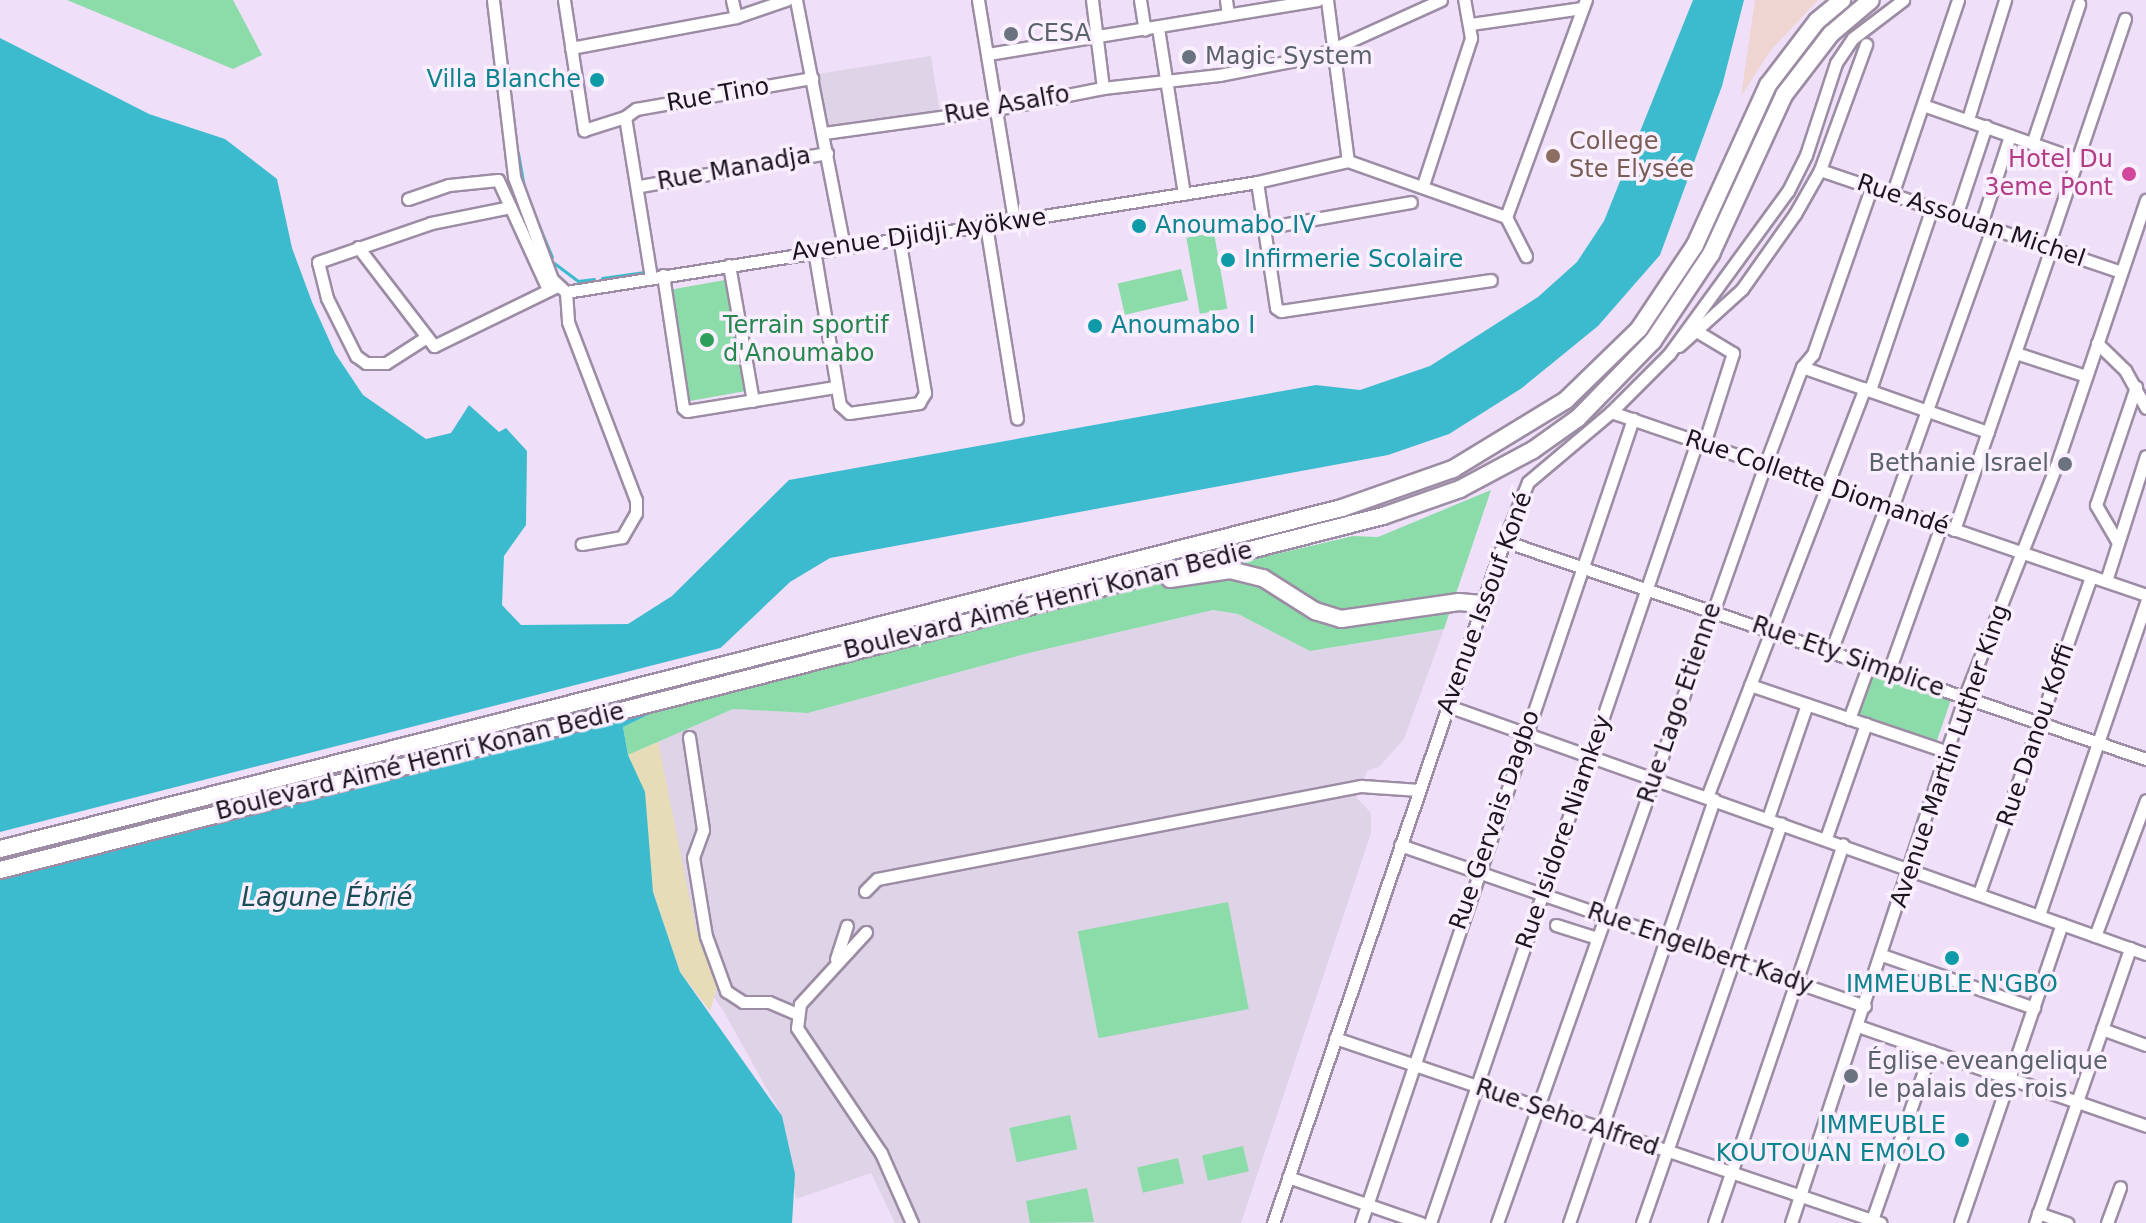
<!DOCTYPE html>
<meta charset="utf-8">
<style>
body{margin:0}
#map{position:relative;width:2146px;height:1223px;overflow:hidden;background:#efdff8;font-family:"DejaVu Sans",sans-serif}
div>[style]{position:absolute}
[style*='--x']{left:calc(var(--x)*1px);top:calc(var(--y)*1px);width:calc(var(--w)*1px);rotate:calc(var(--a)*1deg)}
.industrial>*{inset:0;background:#efd5d2}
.education>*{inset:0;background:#dfd3e7;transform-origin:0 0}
.green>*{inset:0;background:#8cdcaa;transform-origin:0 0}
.sand>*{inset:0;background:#e6dcb7}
.water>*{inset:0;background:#3dbbce}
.pier>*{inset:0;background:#efdff8}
.stream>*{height:3px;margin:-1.5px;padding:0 1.5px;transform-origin:1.5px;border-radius:1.5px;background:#3dbbce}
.roads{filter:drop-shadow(2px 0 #9c8da4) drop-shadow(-2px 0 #9c8da4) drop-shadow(0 2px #9c8da4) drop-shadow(0 -2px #9c8da4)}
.minor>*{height:11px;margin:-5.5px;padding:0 5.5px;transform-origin:5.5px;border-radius:5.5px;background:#fff}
.highway>*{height:16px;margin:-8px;padding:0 8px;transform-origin:8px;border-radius:8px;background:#fff}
.dots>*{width:22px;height:22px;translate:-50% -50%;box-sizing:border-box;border:4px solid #f9effe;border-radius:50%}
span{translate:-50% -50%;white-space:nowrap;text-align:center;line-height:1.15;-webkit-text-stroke:7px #f9effe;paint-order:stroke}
.worship-label{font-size:24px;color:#5b616d}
.left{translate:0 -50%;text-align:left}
.right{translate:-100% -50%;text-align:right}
.culture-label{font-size:24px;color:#0d838f}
.street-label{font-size:24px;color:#1b151e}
.education-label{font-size:24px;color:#785e54}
.hotel-label{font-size:24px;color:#b23c85}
.leisure-label{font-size:24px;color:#27864d}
.water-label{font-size:26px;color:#1a4f57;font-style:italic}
</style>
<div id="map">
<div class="industrial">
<div style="clip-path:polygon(1755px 0,1818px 0,1771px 50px,1741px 96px)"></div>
</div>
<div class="education">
<div style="left:931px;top:56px;width:55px;height:114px;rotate:81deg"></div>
<div style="clip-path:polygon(1213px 610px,1238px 614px,1310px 651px,1444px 629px,1404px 739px,1379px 767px,1367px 771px,1356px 797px,1371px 813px,1371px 833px,1241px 1223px,895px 1223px,871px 1173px,796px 1199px,782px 1116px,724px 1012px,669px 933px,628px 755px,733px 709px,808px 713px,1025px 654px)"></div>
</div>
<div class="green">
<div style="clip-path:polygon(67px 0,233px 0,262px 55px,233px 69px)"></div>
<div style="left:1214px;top:233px;width:77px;height:28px;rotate:80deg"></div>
<div style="left:1181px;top:269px;width:32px;height:65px;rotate:77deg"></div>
<div style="left:725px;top:280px;width:113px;height:57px;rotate:80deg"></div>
<div style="clip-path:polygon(1491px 490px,1444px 629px,1310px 651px,1238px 614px,1213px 610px,1025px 654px,808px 713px,733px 709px,628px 755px,623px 727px,658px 710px,1089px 598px,1353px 536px,1378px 537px)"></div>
<div style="left:1872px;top:671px;width:84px;height:48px;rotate:19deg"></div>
<div style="left:1228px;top:902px;width:109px;height:153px;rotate:79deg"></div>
<div style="left:1070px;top:1115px;width:35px;height:62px;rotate:78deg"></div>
<div style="left:1243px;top:1146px;width:26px;height:42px;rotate:77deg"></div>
<div style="left:1178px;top:1158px;width:26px;height:42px;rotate:77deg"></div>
<div style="clip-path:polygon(1087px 1188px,1094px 1222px,1030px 1223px,1026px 1201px)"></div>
</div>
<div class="sand">
<div style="clip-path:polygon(658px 742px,696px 930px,718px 984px,710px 1011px,680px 972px,653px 892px,628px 755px)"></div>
</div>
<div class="water">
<div style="clip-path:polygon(1693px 0,1744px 0,1722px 86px,1660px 255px,1598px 326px,1522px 388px,1449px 434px,1388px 455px,830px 558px,790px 582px,652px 713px,623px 727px,628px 755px,645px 792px,653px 892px,680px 972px,782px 1116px,795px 1174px,792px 1223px,0 1223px,0 38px,149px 114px,225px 139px,277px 179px,292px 248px,312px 302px,335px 353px,363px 395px,426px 439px,451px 433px,469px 405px,499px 432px,506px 428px,527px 451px,526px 525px,504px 556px,502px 605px,521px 625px,628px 624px,672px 596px,789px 480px,1316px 385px,1360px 390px,1430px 366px,1538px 297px,1577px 262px,1604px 221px)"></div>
</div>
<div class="pier">
<div style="clip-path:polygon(736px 644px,662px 709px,0 879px,0 832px)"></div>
</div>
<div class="stream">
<div style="--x:518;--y:153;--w:40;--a:80"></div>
<div style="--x:531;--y:207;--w:54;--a:67.2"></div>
<div style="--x:554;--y:263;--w:30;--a:37"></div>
<div style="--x:578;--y:281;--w:16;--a:-7"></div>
<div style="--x:602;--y:278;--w:43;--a:-7.9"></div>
</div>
<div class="roads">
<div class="minor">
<div style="--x:493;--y:0;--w:178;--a:83.2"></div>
<div style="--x:514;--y:177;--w:109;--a:69.6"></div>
<div style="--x:552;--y:279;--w:19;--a:43"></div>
<div style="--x:566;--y:292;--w:700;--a:-9.04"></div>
<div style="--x:1257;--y:182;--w:93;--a:-13"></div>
<div style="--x:564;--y:0;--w:132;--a:81.3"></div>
<div style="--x:584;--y:130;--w:43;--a:-17.6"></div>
<div style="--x:625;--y:117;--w:162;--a:80.8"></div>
<div style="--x:732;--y:0;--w:17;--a:77"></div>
<div style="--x:796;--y:0;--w:251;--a:79"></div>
<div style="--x:978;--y:0;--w:224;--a:80.7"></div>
<div style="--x:1140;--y:0;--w:30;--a:81"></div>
<div style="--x:1226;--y:0;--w:14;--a:82"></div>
<div style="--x:1327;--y:0;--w:162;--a:82.6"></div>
<div style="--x:1471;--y:24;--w:112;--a:-8.2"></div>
<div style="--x:1158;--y:28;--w:168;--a:81.1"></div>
<div style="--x:571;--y:48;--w:168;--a:-10.6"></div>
<div style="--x:736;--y:17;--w:53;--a:-18.8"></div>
<div style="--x:988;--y:54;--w:334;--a:-9.3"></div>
<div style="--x:1103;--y:88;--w:117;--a:-6.4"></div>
<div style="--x:1219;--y:75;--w:100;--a:-11"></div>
<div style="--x:1317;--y:56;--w:136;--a:-24.3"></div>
<div style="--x:1923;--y:105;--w:163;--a:19.3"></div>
<div style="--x:625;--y:117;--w:14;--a:-36"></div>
<div style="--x:636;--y:109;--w:179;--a:-10"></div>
<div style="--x:1968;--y:119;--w:125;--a:-72.7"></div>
<div style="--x:824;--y:133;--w:174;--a:-7.9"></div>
<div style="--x:996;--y:109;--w:109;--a:-11.1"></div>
<div style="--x:1103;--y:88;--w:89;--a:-97.1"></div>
<div style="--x:2032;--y:144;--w:148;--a:-71.4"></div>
<div style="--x:1348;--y:161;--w:168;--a:19.5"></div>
<div style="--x:1506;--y:217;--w:44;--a:62.9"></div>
<div style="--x:1820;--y:170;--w:318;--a:18.7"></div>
<div style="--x:1257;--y:182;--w:127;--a:81.4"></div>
<div style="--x:1276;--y:308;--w:6;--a:31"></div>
<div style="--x:1281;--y:311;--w:212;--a:-8.4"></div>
<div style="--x:1423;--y:185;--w:155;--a:-71.9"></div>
<div style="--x:1471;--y:38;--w:39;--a:-100"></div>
<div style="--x:640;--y:186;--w:190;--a:-10"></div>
<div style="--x:1892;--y:195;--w:206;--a:-71.3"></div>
<div style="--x:408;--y:199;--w:43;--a:-18.9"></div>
<div style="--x:449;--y:185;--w:49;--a:-5.8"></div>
<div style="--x:498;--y:180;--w:120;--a:65.4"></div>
<div style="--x:1956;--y:216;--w:95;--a:-71.6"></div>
<div style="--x:1506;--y:217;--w:231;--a:-69.8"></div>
<div style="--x:1981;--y:224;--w:93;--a:-71.8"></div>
<div style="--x:986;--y:225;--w:196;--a:80.9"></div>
<div style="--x:1264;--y:228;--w:149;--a:-10"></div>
<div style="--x:2048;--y:246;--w:240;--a:-71.3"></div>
<div style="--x:358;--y:247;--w:125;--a:52.5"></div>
<div style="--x:434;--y:346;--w:137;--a:-26"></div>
<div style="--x:814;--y:250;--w:157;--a:80.5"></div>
<div style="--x:840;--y:405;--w:12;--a:42"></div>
<div style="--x:849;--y:413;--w:71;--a:-8.1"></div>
<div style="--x:919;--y:403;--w:12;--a:-59"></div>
<div style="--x:925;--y:393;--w:157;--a:-99.5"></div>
<div style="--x:729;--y:265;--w:138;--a:80"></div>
<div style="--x:663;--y:275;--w:134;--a:81.4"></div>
<div style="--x:683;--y:408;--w:5;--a:37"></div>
<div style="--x:687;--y:411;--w:150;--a:-9.2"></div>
<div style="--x:566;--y:292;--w:30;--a:86"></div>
<div style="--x:568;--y:322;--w:191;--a:69.1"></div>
<div style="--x:636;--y:500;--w:13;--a:90"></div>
<div style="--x:636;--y:513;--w:28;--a:120"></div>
<div style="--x:622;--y:537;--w:41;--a:170.1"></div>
<div style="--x:1698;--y:332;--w:41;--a:31"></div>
<div style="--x:1733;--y:353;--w:96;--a:107.7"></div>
<div style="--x:425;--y:338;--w:46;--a:147.3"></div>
<div style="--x:386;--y:363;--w:20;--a:180"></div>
<div style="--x:366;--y:363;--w:12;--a:-145"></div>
<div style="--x:356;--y:356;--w:65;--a:-116.6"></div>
<div style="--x:327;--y:298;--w:37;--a:-104"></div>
<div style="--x:318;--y:262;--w:120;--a:-19"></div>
<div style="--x:431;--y:223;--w:81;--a:-11.4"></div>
<div style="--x:2097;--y:343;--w:39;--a:44"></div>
<div style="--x:2125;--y:370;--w:43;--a:61.1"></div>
<div style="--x:1679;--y:346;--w:85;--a:-42.1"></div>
<div style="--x:1742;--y:289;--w:92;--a:-54.8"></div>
<div style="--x:1795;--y:214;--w:51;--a:-60.4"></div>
<div style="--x:1820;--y:170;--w:134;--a:-69.9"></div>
<div style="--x:2016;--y:353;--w:74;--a:18.2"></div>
<div style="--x:1802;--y:367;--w:197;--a:19.3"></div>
<div style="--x:1870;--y:390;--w:192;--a:-71.2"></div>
<div style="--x:1611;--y:412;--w:565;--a:18.88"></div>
<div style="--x:1892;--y:508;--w:296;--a:-70.3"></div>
<div style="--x:1954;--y:530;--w:298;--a:-71"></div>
<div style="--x:1504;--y:541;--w:678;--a:18.76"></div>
<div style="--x:2117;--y:541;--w:42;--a:-120.3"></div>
<div style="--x:2096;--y:505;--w:125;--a:-71.3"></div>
<div style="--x:2106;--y:581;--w:131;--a:-72.3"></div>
<div style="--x:1831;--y:651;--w:155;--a:-69.2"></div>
<div style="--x:1889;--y:671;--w:154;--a:-70.3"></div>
<div style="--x:1750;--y:685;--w:209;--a:18.7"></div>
<div style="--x:1448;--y:706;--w:741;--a:19.56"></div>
<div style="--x:1849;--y:719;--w:59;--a:-70"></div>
<div style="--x:689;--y:737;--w:94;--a:81.4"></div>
<div style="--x:703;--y:830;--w:29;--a:110"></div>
<div style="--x:693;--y:857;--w:80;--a:80.7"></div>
<div style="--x:706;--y:936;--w:59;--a:70"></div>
<div style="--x:726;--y:991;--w:20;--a:33"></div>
<div style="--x:743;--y:1002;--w:26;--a:0"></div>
<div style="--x:769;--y:1002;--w:30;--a:23"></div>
<div style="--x:1707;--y:797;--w:438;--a:-68.9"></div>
<div style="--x:1768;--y:818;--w:120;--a:-71.1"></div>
<div style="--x:1826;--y:838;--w:121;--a:-70.7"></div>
<div style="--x:1400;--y:845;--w:492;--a:19.1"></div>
<div style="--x:865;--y:891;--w:17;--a:-45"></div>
<div style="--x:877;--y:879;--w:493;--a:-10.9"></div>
<div style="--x:1361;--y:786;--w:58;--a:3.9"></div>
<div style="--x:1979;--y:893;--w:336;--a:-70.5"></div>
<div style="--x:2039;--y:915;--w:331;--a:-71.1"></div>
<div style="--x:1556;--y:925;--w:43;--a:17.6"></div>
<div style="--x:866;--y:932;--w:98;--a:132.5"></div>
<div style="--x:800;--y:1004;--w:24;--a:97"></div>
<div style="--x:797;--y:1028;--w:151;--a:56.1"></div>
<div style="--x:881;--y:1153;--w:77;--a:66.1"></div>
<div style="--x:2095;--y:936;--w:145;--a:-69.4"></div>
<div style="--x:1882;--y:955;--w:161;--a:19.2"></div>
<div style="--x:836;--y:959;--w:35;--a:-72"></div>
<div style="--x:1858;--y:1026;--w:305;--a:19.1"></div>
<div style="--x:2102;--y:1029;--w:47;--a:20"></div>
<div style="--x:1335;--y:1038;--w:576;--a:18.72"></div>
<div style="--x:1288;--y:1177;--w:141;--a:19.1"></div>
<div style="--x:2038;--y:1213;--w:31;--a:19"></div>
<div style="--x:1872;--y:1220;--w:179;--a:-70.8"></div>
<div style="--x:1273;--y:1223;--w:720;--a:-71.29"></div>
<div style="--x:1504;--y:541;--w:64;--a:-67.9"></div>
<div style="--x:1528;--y:482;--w:109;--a:-40.1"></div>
<div style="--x:1611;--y:412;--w:82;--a:-45"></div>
<div style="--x:1669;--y:354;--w:202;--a:-53.9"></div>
<div style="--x:1788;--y:191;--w:40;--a:-63.4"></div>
<div style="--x:1806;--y:155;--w:97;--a:-71.9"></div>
<div style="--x:1836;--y:63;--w:30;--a:-56"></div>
<div style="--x:1853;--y:38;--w:63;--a:-37.2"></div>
<div style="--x:1361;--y:1223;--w:849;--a:-71.31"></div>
<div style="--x:1430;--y:1223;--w:825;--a:-71.13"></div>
<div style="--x:1497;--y:1223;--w:804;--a:-70.53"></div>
<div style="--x:1765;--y:465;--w:105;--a:-69.3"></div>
<div style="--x:1802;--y:367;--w:17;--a:-50"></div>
<div style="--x:1813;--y:354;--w:176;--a:-70.7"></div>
<div style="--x:1569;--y:1223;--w:448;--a:-71.1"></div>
<div style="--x:1642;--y:1223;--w:423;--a:-70.8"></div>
<div style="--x:1714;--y:1223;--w:400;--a:-71.2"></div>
<div style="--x:1791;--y:1223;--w:555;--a:-71.73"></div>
<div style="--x:1965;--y:696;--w:247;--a:-68.4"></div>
<div style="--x:2056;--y:466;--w:281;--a:-71.3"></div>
<div style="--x:1960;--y:1223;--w:316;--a:-71.2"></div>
<div style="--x:2035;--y:1223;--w:291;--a:-70.9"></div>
<div style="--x:2107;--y:1223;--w:38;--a:-70"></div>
</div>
<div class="highway">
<div style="--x:1170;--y:579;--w:61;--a:-8.5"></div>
<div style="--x:1230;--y:570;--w:34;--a:14"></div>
<div style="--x:1263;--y:578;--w:62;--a:32.4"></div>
<div style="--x:1315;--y:611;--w:27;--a:17"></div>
<div style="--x:1341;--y:619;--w:119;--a:-8.2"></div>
<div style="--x:1459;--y:602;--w:23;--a:5"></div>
<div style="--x:0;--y:849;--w:1385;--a:-14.26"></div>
<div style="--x:1342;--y:508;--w:118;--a:-19.4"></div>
<div style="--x:1453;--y:469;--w:132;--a:-31.4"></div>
<div style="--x:1566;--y:400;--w:102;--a:-44.2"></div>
<div style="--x:1639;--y:329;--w:101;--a:-56.3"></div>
<div style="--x:1695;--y:245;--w:176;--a:-65.5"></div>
<div style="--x:1768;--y:85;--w:81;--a:-52.6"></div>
<div style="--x:1817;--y:21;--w:33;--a:-40"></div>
<div style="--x:0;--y:870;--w:1428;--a:-14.36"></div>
<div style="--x:1383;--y:516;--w:82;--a:-19.3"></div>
<div style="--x:1460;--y:489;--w:83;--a:-28.1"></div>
<div style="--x:1533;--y:450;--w:55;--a:-35.4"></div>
<div style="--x:1578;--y:418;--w:107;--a:-45.8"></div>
<div style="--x:1653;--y:341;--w:105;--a:-56.3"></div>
<div style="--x:1711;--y:254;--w:175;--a:-65.3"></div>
<div style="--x:1784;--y:95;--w:77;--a:-52.4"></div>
<div style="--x:1831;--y:34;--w:52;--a:-40.4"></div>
</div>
</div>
<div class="dots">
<div style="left:1011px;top:34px;background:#6b7280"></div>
<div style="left:1189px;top:57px;background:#6b7280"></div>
<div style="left:597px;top:80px;background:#0f9aa8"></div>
<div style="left:1553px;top:156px;background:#8d6e63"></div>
<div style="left:2129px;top:174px;background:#d1479c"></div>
<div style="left:1139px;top:226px;background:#0f9aa8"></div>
<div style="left:1228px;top:260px;background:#0f9aa8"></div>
<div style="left:1095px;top:326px;background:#0f9aa8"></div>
<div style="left:707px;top:340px;background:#2e9e5b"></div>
<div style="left:2065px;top:464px;background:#6b7280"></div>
<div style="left:1952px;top:958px;background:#0f9aa8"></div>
<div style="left:1851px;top:1076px;background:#6b7280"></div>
<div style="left:1962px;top:1140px;background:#0f9aa8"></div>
</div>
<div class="worship-label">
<span class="left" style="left:1027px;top:34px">CESA</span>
<span class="left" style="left:1205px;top:57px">Magic System</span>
<span class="right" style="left:2049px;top:464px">Bethanie Israel</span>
<span class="left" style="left:1867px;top:1076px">Église eveangelique<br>le palais des rois</span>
</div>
<div class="culture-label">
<span class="right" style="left:581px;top:80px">Villa Blanche</span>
<span class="left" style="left:1155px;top:226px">Anoumabo IV</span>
<span class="left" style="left:1244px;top:260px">Infirmerie Scolaire</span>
<span class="left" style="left:1111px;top:326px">Anoumabo I</span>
<span style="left:1952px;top:985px">IMMEUBLE N'GBO</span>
<span class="right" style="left:1946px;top:1140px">IMMEUBLE<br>KOUTOUAN EMOLO</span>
</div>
<div class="street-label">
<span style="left:718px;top:95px;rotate:-10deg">Rue Tino</span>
<span style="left:1007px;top:105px;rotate:-10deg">Rue Asalfo</span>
<span style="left:734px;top:169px;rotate:-10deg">Rue Manadja</span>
<span style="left:1971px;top:221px;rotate:19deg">Rue Assouan Michel</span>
<span style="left:919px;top:235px;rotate:-8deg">Avenue Djidji Ayökwe</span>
<span style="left:1817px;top:483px;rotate:19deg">Rue Collette Diomandé</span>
<span style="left:1048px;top:601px;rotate:-14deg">Boulevard Aimé Henri Konan Bedie</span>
<span style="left:1485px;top:603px;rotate:-70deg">Avenue Issouf Koné</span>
<span style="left:1848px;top:657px;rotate:19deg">Rue Ety Simplice</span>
<span style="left:1680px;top:703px;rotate:-71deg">Rue Lago Etienne</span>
<span style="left:2036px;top:735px;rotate:-71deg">Rue Danou Koffi</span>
<span style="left:1950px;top:756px;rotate:-71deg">Avenue Martin Luther King</span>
<span style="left:420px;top:762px;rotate:-14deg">Boulevard Aimé Henri Konan Bedie</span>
<span style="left:1495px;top:820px;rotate:-71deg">Rue Gervais Dagbo</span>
<span style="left:1564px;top:832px;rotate:-71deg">Rue Isidore Niamkey</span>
<span style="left:1700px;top:949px;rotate:19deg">Rue Engelbert Kady</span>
<span style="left:1567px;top:1118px;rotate:19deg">Rue Seho Alfred</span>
</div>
<div class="education-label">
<span class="left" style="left:1569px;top:156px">College<br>Ste Elysée</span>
</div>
<div class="hotel-label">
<span class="right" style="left:2113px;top:174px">Hotel Du<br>3eme Pont</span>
</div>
<div class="leisure-label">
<span class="left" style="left:723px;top:340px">Terrain sportif<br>d'Anoumabo</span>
</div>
<div class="water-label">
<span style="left:327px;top:898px">Lagune Ébrié</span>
</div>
</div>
